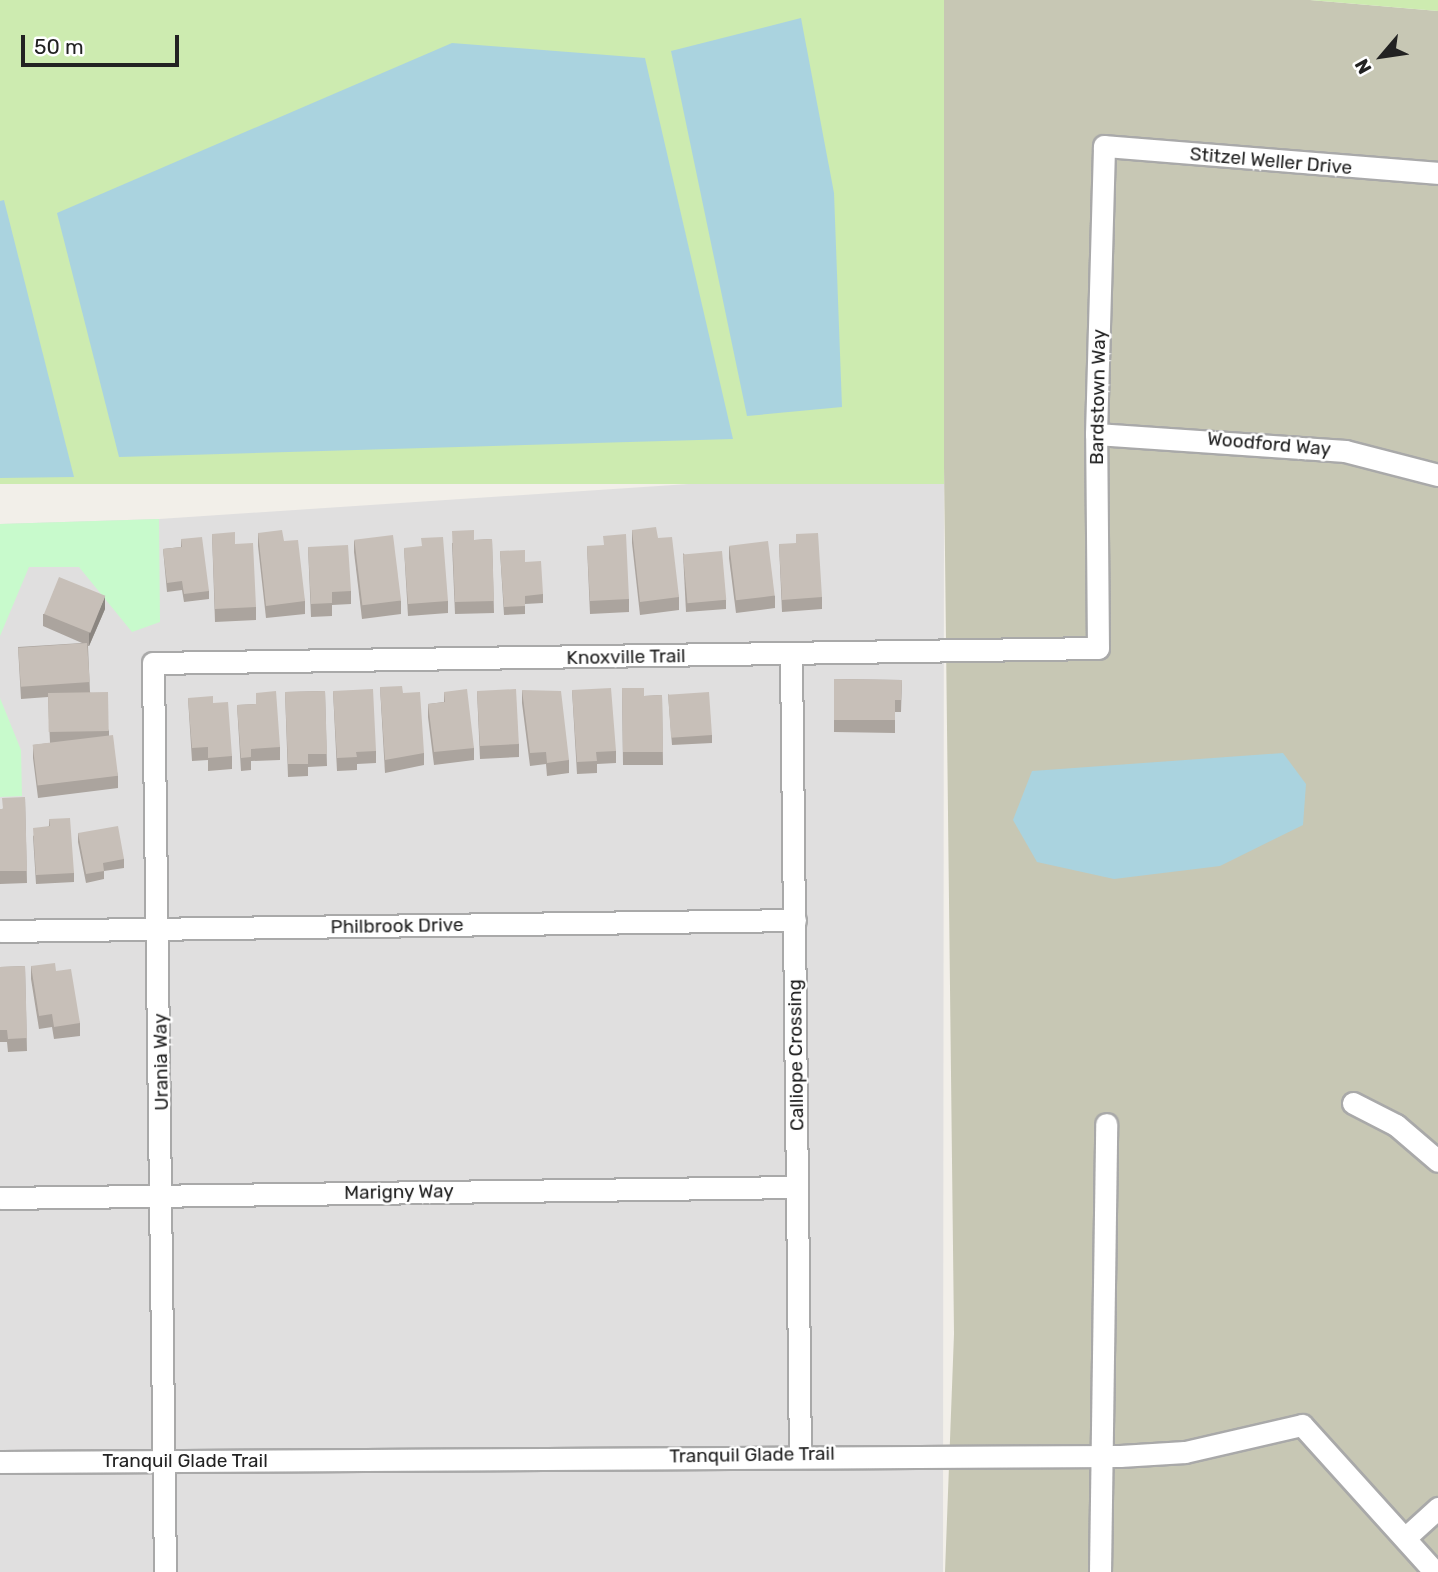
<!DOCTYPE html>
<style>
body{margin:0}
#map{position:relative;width:1438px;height:1572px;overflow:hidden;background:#f2efe9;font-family:Rubik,sans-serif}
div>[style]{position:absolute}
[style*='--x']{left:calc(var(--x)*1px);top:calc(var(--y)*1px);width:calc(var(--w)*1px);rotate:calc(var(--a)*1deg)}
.residential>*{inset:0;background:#e0dfdf}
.construction>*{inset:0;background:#c7c7b4}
.grass>*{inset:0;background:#cdebb0;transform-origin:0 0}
.park>*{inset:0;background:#c8facc}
.water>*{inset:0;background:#aad3df}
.roads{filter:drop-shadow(2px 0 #a9a9a9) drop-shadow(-2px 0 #a9a9a9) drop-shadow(0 2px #a9a9a9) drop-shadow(0 -2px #a9a9a9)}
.minor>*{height:21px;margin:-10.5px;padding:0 10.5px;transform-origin:10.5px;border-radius:10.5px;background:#fff}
.wall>*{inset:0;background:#aba49e}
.shaded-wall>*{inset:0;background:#8b8681}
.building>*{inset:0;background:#c7bfb8;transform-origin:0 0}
span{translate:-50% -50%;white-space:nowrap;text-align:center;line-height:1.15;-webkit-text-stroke:5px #fff;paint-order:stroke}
.street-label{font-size:19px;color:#222}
.north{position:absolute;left:1347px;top:21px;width:70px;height:70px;-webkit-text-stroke:5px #fff;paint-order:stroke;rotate:241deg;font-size:19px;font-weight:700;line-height:28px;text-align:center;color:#222}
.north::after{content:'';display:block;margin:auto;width:24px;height:32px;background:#222;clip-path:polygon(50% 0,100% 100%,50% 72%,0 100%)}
.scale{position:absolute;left:21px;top:35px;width:158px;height:32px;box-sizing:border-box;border:4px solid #222;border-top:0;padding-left:9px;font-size:21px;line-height:24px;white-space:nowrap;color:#222;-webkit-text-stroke:5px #fff;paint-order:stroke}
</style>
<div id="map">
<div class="residential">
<div style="clip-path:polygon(944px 467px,943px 1572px,0 1572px,0 524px,159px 519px)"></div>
</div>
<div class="construction">
<div style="clip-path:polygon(944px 0,1310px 0,1438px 11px,1438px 1572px,945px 1572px,954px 1334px,944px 467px)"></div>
</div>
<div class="grass">
<div style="left:0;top:0;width:944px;height:484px"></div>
<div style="clip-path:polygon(1310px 0,1438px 0,1438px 11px)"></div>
</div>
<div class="park">
<div style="clip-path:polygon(159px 519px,160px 622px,132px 632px,79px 567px,29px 567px,0 636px,0 524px)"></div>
<div style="clip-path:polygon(0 698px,21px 750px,22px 796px,0 797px)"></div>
</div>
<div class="water">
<div style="clip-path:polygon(801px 18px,834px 193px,842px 407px,747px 416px,671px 51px)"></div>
<div style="clip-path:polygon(452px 43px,645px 58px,733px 439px,119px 457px,57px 213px)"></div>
<div style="clip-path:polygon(4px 200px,74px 477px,0 478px,0 201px)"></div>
<div style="clip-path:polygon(1283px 753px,1306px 784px,1303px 825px,1220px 866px,1114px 879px,1037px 862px,1013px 820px,1032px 771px)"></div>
</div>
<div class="roads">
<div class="minor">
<div style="--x:1096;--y:434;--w:250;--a:3.9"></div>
<div style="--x:1345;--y:451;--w:96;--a:14.5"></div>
<div style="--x:791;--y:655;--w:800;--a:89.36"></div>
<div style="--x:0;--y:931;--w:795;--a:-0.79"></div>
<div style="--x:1353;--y:1103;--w:48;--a:27.1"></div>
<div style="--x:1396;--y:1125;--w:55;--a:40.6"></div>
<div style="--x:0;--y:1198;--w:797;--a:-0.79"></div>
<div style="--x:0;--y:1462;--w:1120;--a:-0.31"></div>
<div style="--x:1120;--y:1456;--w:65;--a:-3.5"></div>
<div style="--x:1185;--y:1452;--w:120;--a:-13"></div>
<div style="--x:1302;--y:1425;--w:198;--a:47.9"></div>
<div style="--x:1405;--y:1538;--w:45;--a:-42.3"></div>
<div style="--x:165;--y:1572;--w:909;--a:-90.76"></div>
<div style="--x:153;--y:663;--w:945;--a:-0.91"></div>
<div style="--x:1098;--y:648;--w:214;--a:-90.5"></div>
<div style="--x:1096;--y:434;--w:288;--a:-88.4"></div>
<div style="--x:1104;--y:146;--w:335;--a:4.6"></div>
<div style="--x:1100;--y:1572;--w:448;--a:-89.2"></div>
</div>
</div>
<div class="wall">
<div style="clip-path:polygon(632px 530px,658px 538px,679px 597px,679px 610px,640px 615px,632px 543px)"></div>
<div style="clip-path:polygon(258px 533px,284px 541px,305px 601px,305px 614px,266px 618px,258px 546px)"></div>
<div style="clip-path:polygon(212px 534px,235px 544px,256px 607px,256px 620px,215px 622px)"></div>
<div style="clip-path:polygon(181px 539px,209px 591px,209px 599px,184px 602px,182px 590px,167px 592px,163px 549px,181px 547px)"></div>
<div style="clip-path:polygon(492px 539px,494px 613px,455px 614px,452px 543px,474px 540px)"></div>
<div style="clip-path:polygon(354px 540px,401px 601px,401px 614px,362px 619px,354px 552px)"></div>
<div style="clip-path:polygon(779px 544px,822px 597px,822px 609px,782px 612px)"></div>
<div style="clip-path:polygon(587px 546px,629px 599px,629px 612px,590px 614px)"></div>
<div style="clip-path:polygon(729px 546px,775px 596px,775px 608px,736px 613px,729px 558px)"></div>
<div style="clip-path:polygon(308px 547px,351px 591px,351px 604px,332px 605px,332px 616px,311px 617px)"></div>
<div style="clip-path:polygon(404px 548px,448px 601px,448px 613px,408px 616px)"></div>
<div style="clip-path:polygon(500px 551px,525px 562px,543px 594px,543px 603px,525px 604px,525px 614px,504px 615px)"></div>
<div style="clip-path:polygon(683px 553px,726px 600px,726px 609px,686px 612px)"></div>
<div style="clip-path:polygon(105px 609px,89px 646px,88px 646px,90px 692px,109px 731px,109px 736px,118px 776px,118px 788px,38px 798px,33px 758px,33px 745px,50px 743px,48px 697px,21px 699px,18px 647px,82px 643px,43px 626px,43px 614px)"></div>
<div style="clip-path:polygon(834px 679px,902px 680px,901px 712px,895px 712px,895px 733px,834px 732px)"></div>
<div style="clip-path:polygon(380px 687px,424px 753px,424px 765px,385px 773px)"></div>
<div style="clip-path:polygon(622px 688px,644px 696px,662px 695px,663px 765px,623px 765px)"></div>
<div style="clip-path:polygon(522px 690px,569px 760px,569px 773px,547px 776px,546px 764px,530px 766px,522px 703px)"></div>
<div style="clip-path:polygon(572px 690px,616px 751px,616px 763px,597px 764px,597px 773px,577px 774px)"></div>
<div style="clip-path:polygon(325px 691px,327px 766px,308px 767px,308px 776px,288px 777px,285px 692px)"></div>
<div style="clip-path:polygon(333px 691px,376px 751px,376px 763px,357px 764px,357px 770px,337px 771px)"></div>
<div style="clip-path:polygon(477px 691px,519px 744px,519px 757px,480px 759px)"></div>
<div style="clip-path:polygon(444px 692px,474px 748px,474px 760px,434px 765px,428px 717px,428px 704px,444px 702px)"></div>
<div style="clip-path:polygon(256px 693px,280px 747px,280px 760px,251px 761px,251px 770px,241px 771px,237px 705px,256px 704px)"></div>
<div style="clip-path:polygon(668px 694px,712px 735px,712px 743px,672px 745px)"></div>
<div style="clip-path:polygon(188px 698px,213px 703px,232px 756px,232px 769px,208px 771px,208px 760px,192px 761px)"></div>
<div style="clip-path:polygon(25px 797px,27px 883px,0 884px,0 809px,2px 809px)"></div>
<div style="clip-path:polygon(49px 819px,74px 873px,74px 882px,36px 884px,33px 836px,49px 826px)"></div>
<div style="clip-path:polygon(78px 833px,124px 859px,124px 868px,104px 871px,104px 879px,86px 883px,78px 842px)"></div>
<div style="clip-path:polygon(25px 966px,27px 1051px,8px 1052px,7px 1042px,0 1042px,0 967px)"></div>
<div style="clip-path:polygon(31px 966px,56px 971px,80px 1023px,80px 1036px,54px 1039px,52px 1027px,39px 1029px,31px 979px)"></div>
</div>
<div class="shaded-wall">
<div style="clip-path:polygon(105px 596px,105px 609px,89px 646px,89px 634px)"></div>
</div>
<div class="building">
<div style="clip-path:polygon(656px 527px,658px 538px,672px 537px,679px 597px,640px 602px,632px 530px)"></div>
<div style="clip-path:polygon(282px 530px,284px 541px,298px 540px,305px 601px,266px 606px,258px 533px)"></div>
<div style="clip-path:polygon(474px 530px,474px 540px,492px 539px,494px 601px,455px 602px,452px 531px)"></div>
<div style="clip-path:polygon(235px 532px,235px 544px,253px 543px,256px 607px,215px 609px,212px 534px)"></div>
<div style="clip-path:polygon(818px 533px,822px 597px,782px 600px,779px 544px,796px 543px,796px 534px)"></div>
<div style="clip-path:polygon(626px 534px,629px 599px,590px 601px,587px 546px,604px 545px,603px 536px)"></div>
<div style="left:393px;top:535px;width:66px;height:39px;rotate:83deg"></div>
<div style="clip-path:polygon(202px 537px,209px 591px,184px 594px,182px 581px,167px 583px,163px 549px,182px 547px,181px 539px)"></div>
<div style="clip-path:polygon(443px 537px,448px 601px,408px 604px,404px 548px,422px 546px,421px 538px)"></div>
<div style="left:768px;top:541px;width:55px;height:39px;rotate:83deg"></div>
<div style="clip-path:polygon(348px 545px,351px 591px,332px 592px,332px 603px,311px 604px,308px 547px)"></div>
<div style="clip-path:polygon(525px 550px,525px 562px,541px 561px,543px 594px,525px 596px,525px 606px,504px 607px,500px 551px)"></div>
<div style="left:722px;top:551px;width:49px;height:39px;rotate:85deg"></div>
<div style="left:59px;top:577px;width:50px;height:40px;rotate:22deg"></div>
<div style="left:87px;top:643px;width:39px;height:69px;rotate:86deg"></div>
<div style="clip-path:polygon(834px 679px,902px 680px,901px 700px,895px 700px,895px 720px,834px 720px)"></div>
<div style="clip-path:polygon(402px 686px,403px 693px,420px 692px,424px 753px,385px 760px,380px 687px)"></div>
<div style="clip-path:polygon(611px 688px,616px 751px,596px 752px,597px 761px,577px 762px,572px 690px)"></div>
<div style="clip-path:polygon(622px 688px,644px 688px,644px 696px,662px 695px,663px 752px,623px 752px)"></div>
<div style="clip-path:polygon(373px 689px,376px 751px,356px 752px,357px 757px,337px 758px,333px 691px)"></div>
<div style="clip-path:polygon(467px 689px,474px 748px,434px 752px,428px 704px,445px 702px,444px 692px)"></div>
<div style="left:516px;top:689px;width:55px;height:39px;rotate:87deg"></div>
<div style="clip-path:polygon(522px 690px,561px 691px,569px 760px,547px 763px,546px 752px,530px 753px)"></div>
<div style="clip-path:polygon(276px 691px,280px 747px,251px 749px,251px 757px,241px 758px,237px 705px,256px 704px,256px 693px)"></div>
<div style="clip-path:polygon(325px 691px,327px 754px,308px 754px,308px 764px,288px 764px,285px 692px)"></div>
<div style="left:108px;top:692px;width:39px;height:60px;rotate:89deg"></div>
<div style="left:709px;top:692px;width:43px;height:41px;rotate:86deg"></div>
<div style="clip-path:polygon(213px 696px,213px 703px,228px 702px,232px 756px,208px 758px,208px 747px,192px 748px,188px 698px)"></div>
<div style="left:113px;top:735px;width:41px;height:81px;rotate:83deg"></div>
<div style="clip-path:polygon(25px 797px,27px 871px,0 871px,0 809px,3px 809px,2px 798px)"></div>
<div style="clip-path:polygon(70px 818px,74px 873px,36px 875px,33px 828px,50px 826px,49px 819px)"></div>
<div style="clip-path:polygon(118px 826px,124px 859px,103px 863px,104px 871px,86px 874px,78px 833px)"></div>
<div style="clip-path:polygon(55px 963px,56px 971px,71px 969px,80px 1023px,54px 1027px,52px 1014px,39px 1016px,31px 966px)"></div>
<div style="clip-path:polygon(25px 966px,27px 1038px,8px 1039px,7px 1030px,0 1030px,0 967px)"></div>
</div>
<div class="street-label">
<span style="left:1271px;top:161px;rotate:5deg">Stitzel Weller Drive</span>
<span style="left:1098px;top:397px;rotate:-89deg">Bardstown Way</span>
<span style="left:1269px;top:444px;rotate:5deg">Woodford Way</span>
<span style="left:626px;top:657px;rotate:-1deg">Knoxville Trail</span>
<span style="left:397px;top:926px;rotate:-1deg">Philbrook Drive</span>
<span style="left:796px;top:1055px;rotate:-91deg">Calliope Crossing</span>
<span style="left:161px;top:1062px;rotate:-91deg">Urania Way</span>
<span style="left:399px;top:1192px;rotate:-1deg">Marigny Way</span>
<span style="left:752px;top:1455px;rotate:-1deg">Tranquil Glade Trail</span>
<span style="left:185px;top:1461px">Tranquil Glade Trail</span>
</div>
<div class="north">N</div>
<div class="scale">50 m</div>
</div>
